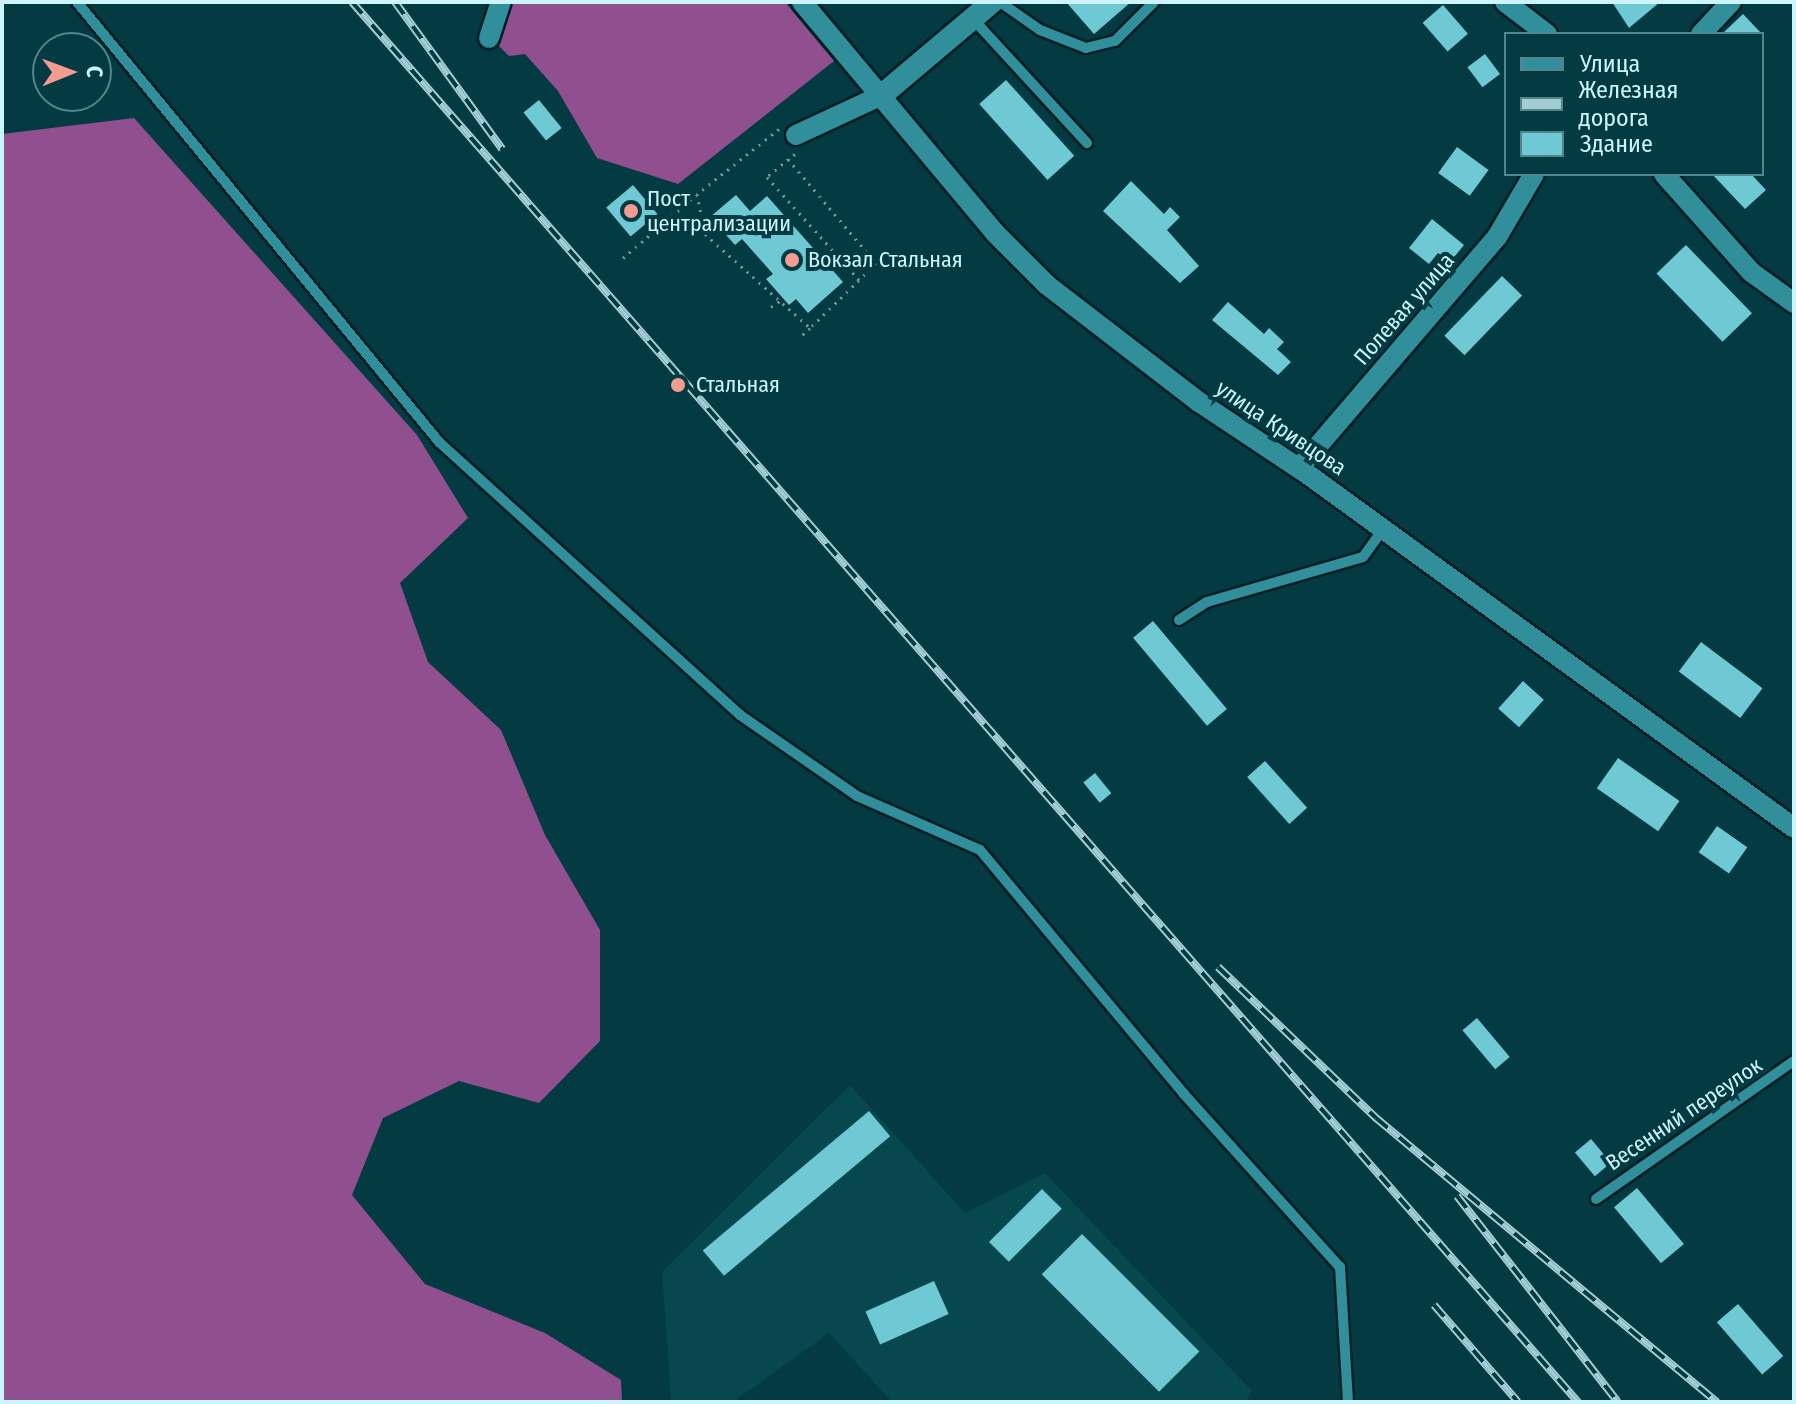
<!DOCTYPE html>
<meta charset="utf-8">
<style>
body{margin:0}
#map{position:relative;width:1796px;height:1404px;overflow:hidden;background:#043a41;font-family:"Fira Sans Condensed",sans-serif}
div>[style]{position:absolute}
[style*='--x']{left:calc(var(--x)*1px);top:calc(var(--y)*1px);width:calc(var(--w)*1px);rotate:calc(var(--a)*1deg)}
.built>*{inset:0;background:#07474e}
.forest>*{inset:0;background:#90508f}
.building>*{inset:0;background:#6fc9d5;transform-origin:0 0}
.path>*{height:3px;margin-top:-1.5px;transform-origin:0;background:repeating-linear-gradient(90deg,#6d9da3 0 2px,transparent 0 8px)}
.roads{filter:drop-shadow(2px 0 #021f23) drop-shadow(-2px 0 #021f23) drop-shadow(0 2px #021f23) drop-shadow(0 -2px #021f23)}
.service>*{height:10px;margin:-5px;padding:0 5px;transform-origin:5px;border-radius:5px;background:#318f9b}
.minor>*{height:20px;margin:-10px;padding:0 10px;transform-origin:10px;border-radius:10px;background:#318f9b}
.tertiary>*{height:22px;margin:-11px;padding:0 11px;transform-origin:11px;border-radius:11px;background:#318f9b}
.rail>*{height:8px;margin-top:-4px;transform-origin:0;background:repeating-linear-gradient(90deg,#043a41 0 15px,#a1cdd3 0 30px);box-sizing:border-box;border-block:2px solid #a1cdd3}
.dots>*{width:22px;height:22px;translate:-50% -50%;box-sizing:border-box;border:4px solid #043a41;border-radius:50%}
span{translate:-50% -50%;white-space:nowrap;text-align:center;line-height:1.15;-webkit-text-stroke:8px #043a41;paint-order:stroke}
.poi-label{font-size:22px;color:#cbf5fb}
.left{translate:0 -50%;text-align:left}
.street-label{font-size:22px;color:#cbf5fb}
.frame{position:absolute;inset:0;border:4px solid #cbf5fb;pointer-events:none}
.legend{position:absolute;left:1504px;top:32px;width:260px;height:144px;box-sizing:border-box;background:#043a41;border:2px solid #54858b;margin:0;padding:10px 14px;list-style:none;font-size:24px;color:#cbf5fb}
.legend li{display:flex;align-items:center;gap:16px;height:40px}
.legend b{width:40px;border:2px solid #54858b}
.north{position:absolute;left:32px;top:32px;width:80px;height:80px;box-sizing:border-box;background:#043a41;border:2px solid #54858b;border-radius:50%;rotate:89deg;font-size:22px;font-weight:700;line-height:32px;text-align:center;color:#cbf5fb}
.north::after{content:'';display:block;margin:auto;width:28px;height:36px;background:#f59c91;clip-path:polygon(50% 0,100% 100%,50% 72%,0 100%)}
</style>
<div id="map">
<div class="built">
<div style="clip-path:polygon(850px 1085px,965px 1213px,1045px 1173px,1252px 1391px,1246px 1402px,892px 1402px,829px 1333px,733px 1402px,671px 1402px,662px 1272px)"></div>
</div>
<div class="forest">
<div style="clip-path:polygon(512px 2px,785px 2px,834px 61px,678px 184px,597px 158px,558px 91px,525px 54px,509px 56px,496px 43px)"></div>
<div style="clip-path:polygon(134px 118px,417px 435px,468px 518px,400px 583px,428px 662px,501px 730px,545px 835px,600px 930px,600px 1041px,539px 1103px,459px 1081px,383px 1118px,352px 1195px,425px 1284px,545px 1333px,621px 1380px,622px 1402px,2px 1402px,2px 134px)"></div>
</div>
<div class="building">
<div style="clip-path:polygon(1066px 2px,1131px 2px,1094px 34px)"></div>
<div style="clip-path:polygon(1612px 2px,1660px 2px,1629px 28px)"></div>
<div style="left:1443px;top:5px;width:38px;height:27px;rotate:49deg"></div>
<div style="clip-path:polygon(1743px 14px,1762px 34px,1722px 34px)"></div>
<div style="left:1485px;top:54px;width:25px;height:22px;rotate:53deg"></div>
<div style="left:1006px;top:80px;width:102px;height:36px;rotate:48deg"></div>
<div style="left:539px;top:100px;width:36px;height:20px;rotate:51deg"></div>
<div style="left:1457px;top:147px;width:39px;height:32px;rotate:36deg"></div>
<div style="clip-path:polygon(1712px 174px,1751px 174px,1766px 190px,1745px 209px)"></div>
<div style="clip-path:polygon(1131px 181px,1164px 214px,1170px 207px,1180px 217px,1167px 230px,1199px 266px,1180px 283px,1103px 211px)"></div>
<div style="left:633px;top:185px;width:38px;height:35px;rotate:50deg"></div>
<div style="clip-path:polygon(736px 195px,750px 211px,767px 196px,843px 282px,808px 313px,796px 299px,789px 305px,766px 279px,773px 274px,742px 239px,735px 245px,710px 217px)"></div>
<div style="clip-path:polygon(1432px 219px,1464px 245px,1450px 262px,1438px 253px,1429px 264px,1409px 248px)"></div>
<div style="left:1686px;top:245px;width:95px;height:41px;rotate:46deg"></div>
<div style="left:1502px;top:276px;width:28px;height:83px;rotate:44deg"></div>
<div style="clip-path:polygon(1228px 302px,1264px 334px,1269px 328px,1284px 342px,1277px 349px,1291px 362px,1278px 375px,1212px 320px)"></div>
<div style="left:1153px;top:621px;width:115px;height:26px;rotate:50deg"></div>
<div style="left:1701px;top:642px;width:77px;height:37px;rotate:37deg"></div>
<div style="left:1523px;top:681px;width:28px;height:37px;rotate:42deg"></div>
<div style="left:1618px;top:758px;width:75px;height:37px;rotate:35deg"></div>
<div style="left:1265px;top:761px;width:63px;height:24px;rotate:48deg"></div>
<div style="left:1095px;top:773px;width:26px;height:15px;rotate:51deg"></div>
<div style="left:1717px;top:826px;width:37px;height:32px;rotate:35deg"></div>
<div style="left:1477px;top:1018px;width:51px;height:19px;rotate:50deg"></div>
<div style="left:869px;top:1111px;width:33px;height:217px;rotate:50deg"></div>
<div style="left:1591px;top:1139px;width:31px;height:21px;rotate:50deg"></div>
<div style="left:1637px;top:1188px;width:73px;height:30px;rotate:50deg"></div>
<div style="left:1042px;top:1189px;width:28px;height:75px;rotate:45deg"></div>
<div style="left:1082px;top:1234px;width:166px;height:57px;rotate:45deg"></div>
<div style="left:934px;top:1281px;width:36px;height:75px;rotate:66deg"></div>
<div style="left:1738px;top:1304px;width:69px;height:28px;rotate:49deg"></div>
</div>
<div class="path">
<div style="--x:779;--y:129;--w:105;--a:141.6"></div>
<div style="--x:697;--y:194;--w:41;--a:78.7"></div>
<div style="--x:705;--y:234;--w:141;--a:41.8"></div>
<div style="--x:810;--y:328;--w:15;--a:138"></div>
<div style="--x:795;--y:154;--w:36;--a:141"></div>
<div style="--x:767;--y:177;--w:138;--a:48.2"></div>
<div style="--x:859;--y:280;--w:69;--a:135.6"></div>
<div style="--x:788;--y:159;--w:136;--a:49.8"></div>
<div style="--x:876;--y:263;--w:24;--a:135"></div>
<div style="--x:623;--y:258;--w:96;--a:-40.8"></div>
<div style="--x:771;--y:307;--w:11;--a:-34"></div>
</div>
<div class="roads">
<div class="service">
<div style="--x:77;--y:2;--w:570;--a:50.55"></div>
<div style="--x:439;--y:442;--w:406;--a:42.2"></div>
<div style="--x:740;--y:715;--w:142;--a:34.7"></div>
<div style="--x:857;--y:796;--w:134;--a:23.7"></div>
<div style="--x:980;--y:850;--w:318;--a:50.1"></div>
<div style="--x:1184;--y:1094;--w:233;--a:48"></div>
<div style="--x:1340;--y:1267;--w:135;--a:86.6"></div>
<div style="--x:1000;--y:2;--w:49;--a:35"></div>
<div style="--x:1040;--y:30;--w:49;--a:21.4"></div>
<div style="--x:1086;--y:48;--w:30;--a:-14"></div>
<div style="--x:1115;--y:41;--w:55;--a:-45"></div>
<div style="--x:972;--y:18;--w:170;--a:47.4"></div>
<div style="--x:1179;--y:620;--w:33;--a:-33"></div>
<div style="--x:1207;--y:602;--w:162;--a:-16.1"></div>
<div style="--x:1363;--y:557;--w:34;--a:-54"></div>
<div style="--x:1596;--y:1199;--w:241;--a:-34.9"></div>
</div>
<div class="minor">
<div style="--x:802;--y:2;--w:300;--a:50.1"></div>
<div style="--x:994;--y:232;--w:75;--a:45"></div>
<div style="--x:1047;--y:285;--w:192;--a:37.6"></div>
<div style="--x:1199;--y:402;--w:128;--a:33.6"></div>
<div style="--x:1306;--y:473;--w:603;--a:36.03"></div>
<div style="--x:1505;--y:2;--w:53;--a:37.3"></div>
<div style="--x:1701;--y:34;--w:44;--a:-46.8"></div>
<div style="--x:489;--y:38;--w:38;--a:-72"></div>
<div style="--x:796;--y:135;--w:95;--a:-24.9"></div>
<div style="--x:1664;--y:174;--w:131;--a:48.4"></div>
<div style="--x:1751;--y:272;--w:53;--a:35.8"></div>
<div style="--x:1299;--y:468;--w:304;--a:-49.4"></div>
<div style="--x:1497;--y:237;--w:73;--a:-59.6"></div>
</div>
<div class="tertiary">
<div style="--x:882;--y:95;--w:144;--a:-40.2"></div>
</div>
</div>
<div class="rail">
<div style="--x:352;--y:2;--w:1861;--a:48.79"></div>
<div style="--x:395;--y:2;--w:182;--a:53.9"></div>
<div style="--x:1218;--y:967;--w:219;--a:43.7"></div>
<div style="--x:1376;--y:1118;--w:444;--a:39.8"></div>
<div style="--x:1457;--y:1196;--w:261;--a:52"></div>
<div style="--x:1434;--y:1305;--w:128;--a:49.1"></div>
</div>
<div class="dots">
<div style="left:631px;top:211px;background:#f59c91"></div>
<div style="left:792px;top:260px;background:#f59c91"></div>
<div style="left:678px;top:385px;background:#f59c91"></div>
</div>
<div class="poi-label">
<span class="left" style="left:647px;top:211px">Пост<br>централизации</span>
<span class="left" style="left:808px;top:260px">Вокзал Стальная</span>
<span class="left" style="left:696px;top:385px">Стальная</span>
</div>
<div class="street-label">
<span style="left:1404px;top:309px;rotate:-49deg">Полевая улица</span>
<span style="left:1281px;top:428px;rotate:34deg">улица Кривцова</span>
<span style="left:1684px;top:1114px;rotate:-34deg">Весенний переулок</span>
</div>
<div class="frame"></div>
<ul class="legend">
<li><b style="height:10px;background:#318f9b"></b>Улица</li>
<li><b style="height:10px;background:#a1cdd3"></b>Железная дорога</li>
<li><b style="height:22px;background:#6fc9d5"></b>Здание</li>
</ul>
<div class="north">С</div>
</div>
